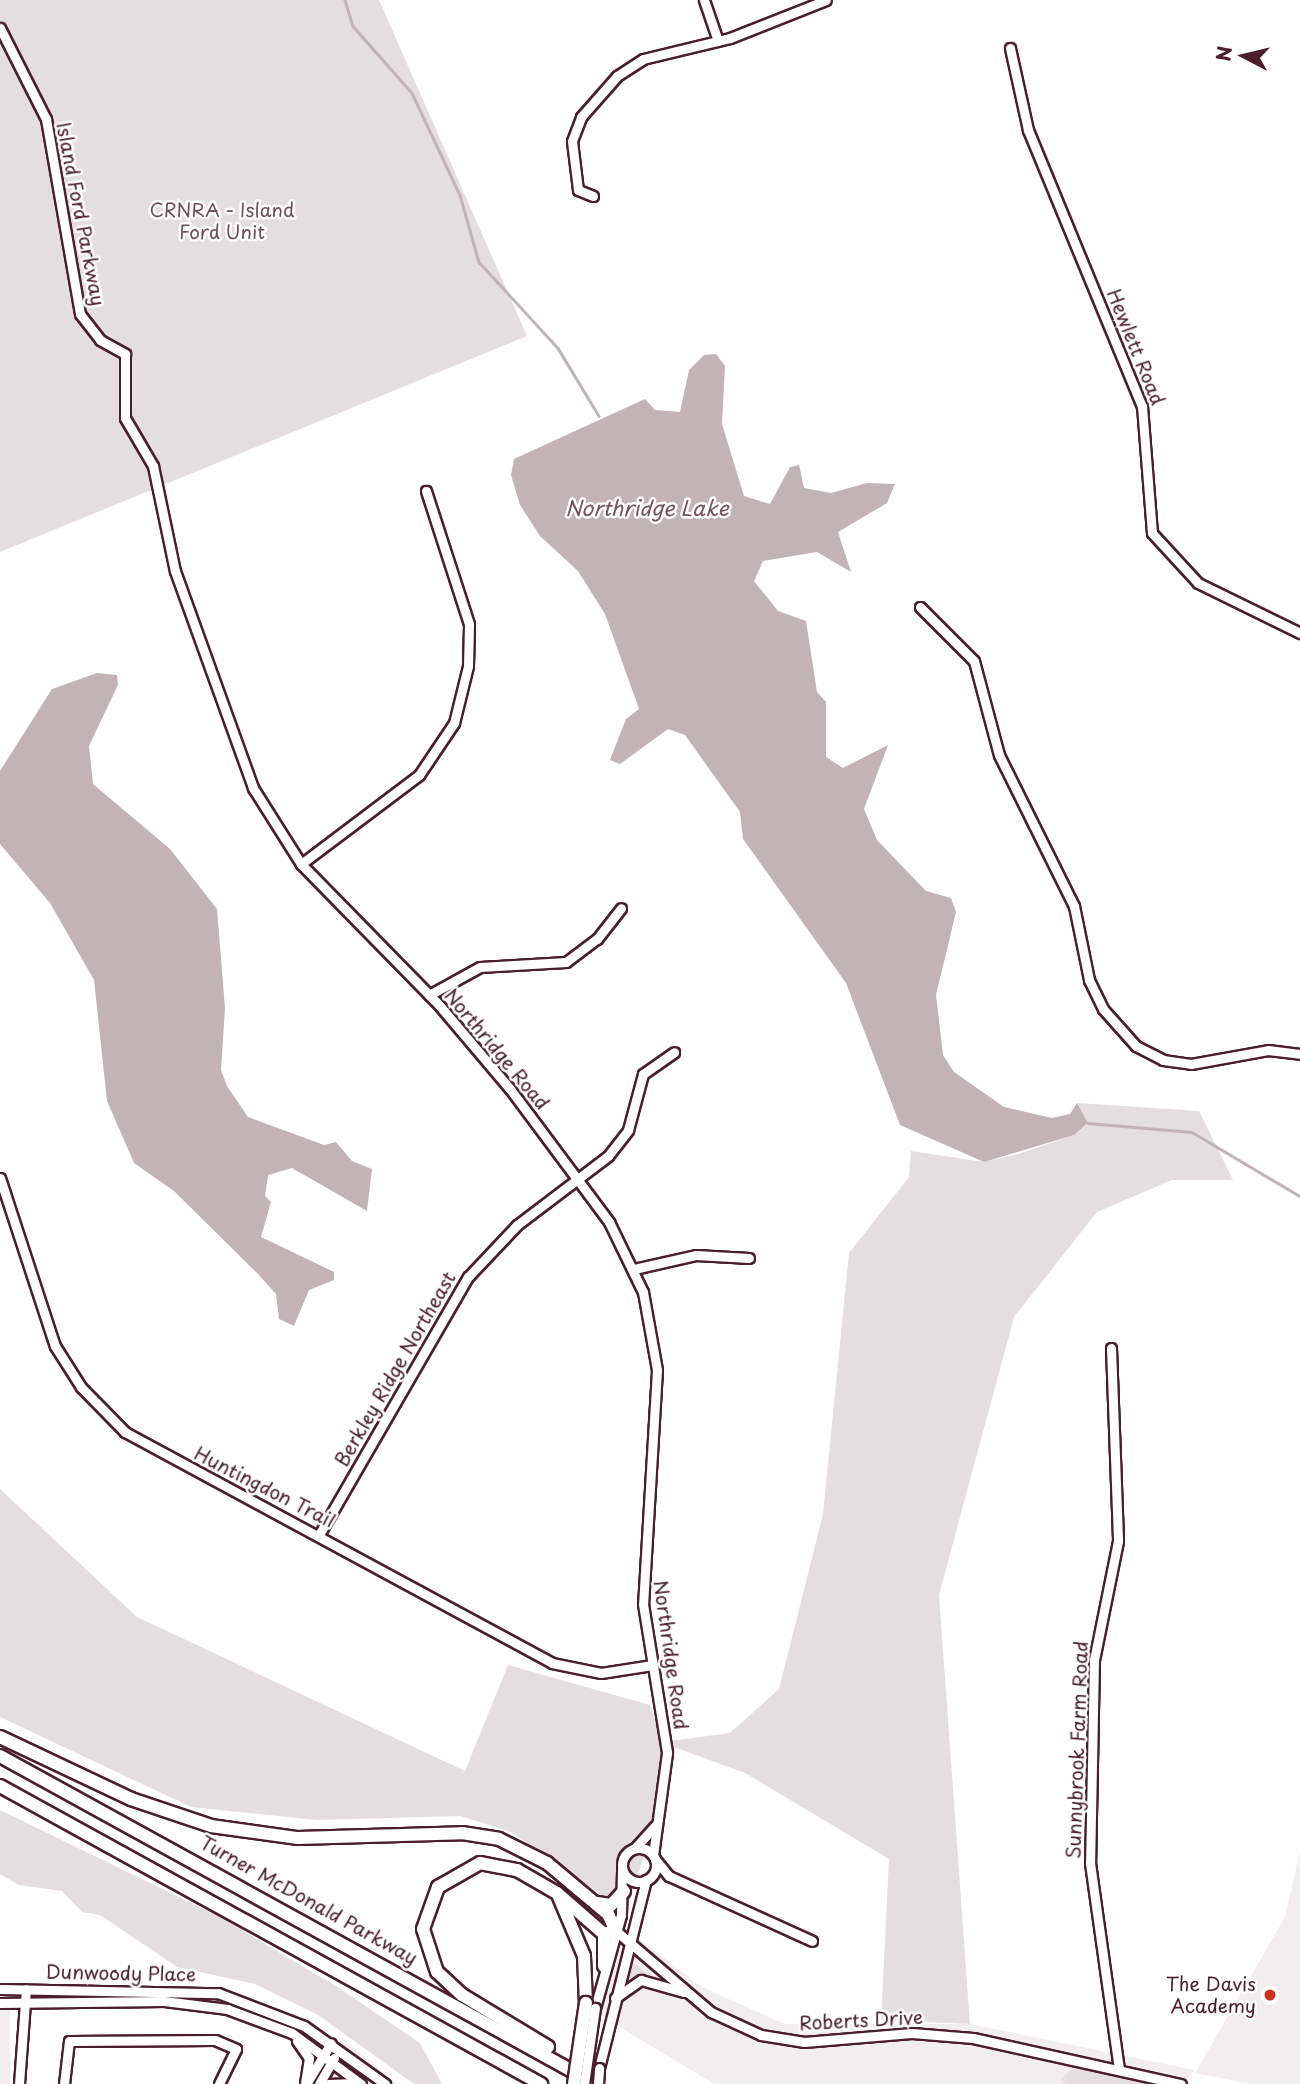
<!DOCTYPE html>
<style>
body{margin:0}
#map{position:relative;width:1300px;height:2084px;overflow:hidden;background:#fff;font-family:"Playpen Sans",sans-serif}
div>[style]{position:absolute}
[style*='--x']{left:calc(var(--x)*1px);top:calc(var(--y)*1px);width:calc(var(--w)*1px);rotate:calc(var(--a)*1deg)}
.built>*{inset:0;background:#f2eeef;transform-origin:0 0}
.green>*{inset:0;background:#e5dee0}
.water>*{inset:0;background:#c1b3b6}
.stream>*{height:2.5px;margin:-1.25px;padding:0 1.25px;transform-origin:1.25px;border-radius:1.25px;background:#c1b3b6}
.roads{filter:drop-shadow(2px 0 #4a1f2b) drop-shadow(-2px 0 #4a1f2b) drop-shadow(0 2px #4a1f2b) drop-shadow(0 -2px #4a1f2b)}
.minor>*{height:9px;margin:-4.5px;padding:0 4.5px;transform-origin:4.5px;border-radius:4.5px;background:#fff}
.minor>.ring{margin:-4.5px;padding:0;box-sizing:content-box;background:none;border:9px solid #fff;border-radius:50%}
.highway>*{height:12px;margin:-6px;padding:0 6px;transform-origin:6px;border-radius:6px;background:#fff}
.bridges{filter:drop-shadow(2px 0 #4a1f2b) drop-shadow(-2px 0 #4a1f2b) drop-shadow(0 2px #4a1f2b) drop-shadow(0 -2px #4a1f2b)}
.minor-bridge>*{height:9px;margin:-4.5px;padding:0 4.5px;transform-origin:4.5px;border-radius:4.5px;background:#fff}
.highway-bridge>*{height:12px;margin:-6px;padding:0 6px;transform-origin:6px;border-radius:6px;background:#fff}
.dots>*{width:19px;height:19px;translate:-50% -50%;box-sizing:border-box;border:4px solid #fff;border-radius:50%}
span{translate:-50% -50%;white-space:nowrap;text-align:center;line-height:1.15;-webkit-text-stroke:5px #fff;paint-order:stroke}
.park-label{font-size:19px;color:#714f58}
.street-label{font-size:19px;color:#4a1f2b}
.poi-label{font-size:19px;color:#4a1f2b}
.right{translate:-100% -50%;text-align:right}
.water-label{font-size:21px;color:#74535c;font-style:italic}
.north{position:absolute;left:1209px;top:21px;width:70px;height:70px;-webkit-text-stroke:5px #fff;paint-order:stroke;rotate:277deg;font-size:19px;font-weight:700;line-height:28px;text-align:center;color:#4a1f2b}
.north::after{content:'';display:block;margin:auto;width:24px;height:32px;background:#4a1f2b;clip-path:polygon(50% 0,100% 100%,50% 72%,0 100%)}
</style>
<div id="map">
<div class="built">
<div style="clip-path:polygon(1300px 1851px,1300px 2084px,1252px 2084px,1195px 2073px,1285px 1917px)"></div>
<div style="clip-path:polygon(627px 1929px,700px 1986px,784px 2024px,970px 2024px,1195px 2070px,1182px 2084px,714px 2084px,600px 2015px)"></div>
<div style="left:0;top:2009px;width:10px;height:75px"></div>
<div style="clip-path:polygon(341px 2037px,397px 2084px,313px 2084px)"></div>
</div>
<div class="green">
<div style="clip-path:polygon(0 0,379px 0,527px 336px,0 552px)"></div>
<div style="clip-path:polygon(1077px 1103px,1199px 1111px,1233px 1180px,1172px 1180px,1097px 1212px,1014px 1317px,939px 1595px,970px 2024px,881px 2020px,889px 1859px,745px 1773px,663px 1743px,658px 1813px,626px 1912px,511px 1832px,461px 1816px,317px 1820px,191px 1807px,0 1717px,0 1489px,137px 1617px,465px 1771px,508px 1665px,650px 1705px,662px 1742px,730px 1733px,779px 1689px,823px 1514px,849px 1253px,909px 1177px,911px 1151px,984px 1162px,1018px 1154px,1074px 1135px,1088px 1124px)"></div>
<div style="clip-path:polygon(0 1810px,218px 1916px,339px 1988px,420px 2043px,442px 2084px,414px 2084px,318px 2015px,255px 1984px,177px 1967px,100px 1915px,82px 1912px,62px 1891px,19px 1885px,0 1874px)"></div>
<div style="clip-path:polygon(629px 1960px,631px 1960px,647px 1974px,625px 1981px)"></div>
<div style="clip-path:polygon(1094px 2069px,1128px 2075px,1154px 2084px,1066px 2084px,1061px 2079px,1071px 2070px)"></div>
</div>
<div class="water">
<div style="clip-path:polygon(716px 354px,725px 366px,722px 424px,744px 496px,770px 504px,790px 467px,799px 465px,804px 488px,831px 493px,867px 483px,895px 484px,887px 503px,838px 532px,851px 572px,817px 552px,763px 561px,754px 581px,778px 611px,806px 621px,817px 692px,826px 702px,826px 757px,843px 768px,888px 745px,864px 809px,877px 840px,926px 891px,951px 898px,956px 912px,936px 995px,943px 1055px,954px 1072px,1004px 1107px,1052px 1118px,1070px 1114px,1077px 1103px,1088px 1123px,1074px 1135px,984px 1162px,900px 1125px,846px 983px,743px 839px,740px 812px,685px 735px,668px 729px,620px 764px,610px 760px,626px 719px,639px 709px,605px 614px,578px 571px,540px 536px,520px 505px,511px 475px,514px 459px,645px 399px,655px 410px,680px 412px,689px 370px,704px 355px)"></div>
<div style="clip-path:polygon(97px 673px,117px 675px,118px 685px,89px 746px,93px 784px,170px 849px,217px 909px,225px 1008px,221px 1070px,227px 1086px,248px 1117px,324px 1145px,336px 1142px,352px 1161px,372px 1169px,367px 1211px,292px 1168px,268px 1175px,265px 1196px,271px 1202px,261px 1237px,334px 1272px,334px 1280px,309px 1290px,294px 1326px,279px 1319px,276px 1294px,258px 1274px,174px 1191px,134px 1163px,107px 1101px,94px 980px,50px 903px,0 844px,0 771px,52px 689px)"></div>
</div>
<div class="stream">
<div style="--x:345;--y:0;--w:27;--a:73"></div>
<div style="--x:353;--y:26;--w:89;--a:48.6"></div>
<div style="--x:412;--y:93;--w:113;--a:64.8"></div>
<div style="--x:460;--y:195;--w:70;--a:74.2"></div>
<div style="--x:479;--y:262;--w:117;--a:47.4"></div>
<div style="--x:558;--y:348;--w:79;--a:58.9"></div>
<div style="--x:1088;--y:1123;--w:104;--a:4.9"></div>
<div style="--x:1192;--y:1132;--w:126;--a:30.7"></div>
</div>
<div class="roads">
<div class="minor">
<div style="--x:704;--y:0;--w:43;--a:71.1"></div>
<div style="--x:0;--y:28;--w:102;--a:63.2"></div>
<div style="--x:46;--y:119;--w:198;--a:80.1"></div>
<div style="--x:80;--y:314;--w:33;--a:52"></div>
<div style="--x:100;--y:340;--w:29;--a:29"></div>
<div style="--x:125;--y:354;--w:64;--a:90"></div>
<div style="--x:125;--y:418;--w:56;--a:59.7"></div>
<div style="--x:153;--y:466;--w:107;--a:78.2"></div>
<div style="--x:175;--y:571;--w:231;--a:70.2"></div>
<div style="--x:253;--y:788;--w:90;--a:57.7"></div>
<div style="--x:301;--y:864;--w:197;--a:45.6"></div>
<div style="--x:439;--y:1005;--w:110;--a:49.8"></div>
<div style="--x:510;--y:1089;--w:166;--a:53.3"></div>
<div style="--x:609;--y:1222;--w:78;--a:64.1"></div>
<div style="--x:643;--y:1292;--w:79;--a:79.8"></div>
<div style="--x:657;--y:1370;--w:234;--a:93.4"></div>
<div style="--x:643;--y:1604;--w:151;--a:80.8"></div>
<div style="--x:667;--y:1753;--w:103;--a:97.8"></div>
<div style="--x:1010;--y:48;--w:84;--a:77.6"></div>
<div style="--x:1028;--y:130;--w:299;--a:67.6"></div>
<div style="--x:1142;--y:406;--w:127;--a:85.5"></div>
<div style="--x:1152;--y:533;--w:68;--a:47.4"></div>
<div style="--x:1198;--y:583;--w:114;--a:26.1"></div>
<div style="--x:593;--y:196;--w:16;--a:-158"></div>
<div style="--x:578;--y:190;--w:49;--a:-97"></div>
<div style="--x:572;--y:141;--w:26;--a:-69"></div>
<div style="--x:581;--y:117;--w:55;--a:-48.7"></div>
<div style="--x:617;--y:76;--w:31;--a:-33"></div>
<div style="--x:643;--y:59;--w:89;--a:-13.6"></div>
<div style="--x:730;--y:38;--w:103;--a:-21.6"></div>
<div style="--x:920;--y:607;--w:76;--a:45"></div>
<div style="--x:974;--y:661;--w:97;--a:75.1"></div>
<div style="--x:999;--y:755;--w:169;--a:63.6"></div>
<div style="--x:1074;--y:906;--w:76;--a:78.5"></div>
<div style="--x:1089;--y:980;--w:32;--a:64"></div>
<div style="--x:1103;--y:1009;--w:50;--a:48.3"></div>
<div style="--x:1136;--y:1046;--w:30;--a:27"></div>
<div style="--x:1163;--y:1060;--w:28;--a:8"></div>
<div style="--x:1191;--y:1064;--w:78;--a:-10.3"></div>
<div style="--x:1268;--y:1050;--w:32;--a:7"></div>
<div style="--x:301;--y:864;--w:148;--a:-37"></div>
<div style="--x:419;--y:775;--w:63;--a:-56.1"></div>
<div style="--x:454;--y:723;--w:59;--a:-76.2"></div>
<div style="--x:468;--y:666;--w:42;--a:-88.6"></div>
<div style="--x:469;--y:624;--w:140;--a:-107.9"></div>
<div style="--x:429;--y:995;--w:58;--a:-28.8"></div>
<div style="--x:480;--y:967;--w:86;--a:-3.3"></div>
<div style="--x:566;--y:962;--w:39;--a:-37"></div>
<div style="--x:597;--y:939;--w:39;--a:-52"></div>
<div style="--x:0;--y:1178;--w:177;--a:71.9"></div>
<div style="--x:55;--y:1346;--w:49;--a:57.6"></div>
<div style="--x:81;--y:1387;--w:63;--a:45.6"></div>
<div style="--x:125;--y:1432;--w:485;--a:28.4"></div>
<div style="--x:552;--y:1663;--w:50;--a:11.5"></div>
<div style="--x:601;--y:1673;--w:52;--a:-8.9"></div>
<div style="--x:634;--y:1269;--w:64;--a:-12.7"></div>
<div style="--x:696;--y:1255;--w:53;--a:3.2"></div>
<div style="--x:1111;--y:1348;--w:193;--a:87.9"></div>
<div style="--x:1118;--y:1541;--w:121;--a:101.4"></div>
<div style="--x:1094;--y:1660;--w:203;--a:91.1"></div>
<div style="--x:1090;--y:1863;--w:208;--a:82"></div>
<div style="--x:320;--y:1533;--w:296;--a:-60"></div>
<div style="--x:468;--y:1277;--w:71;--a:-46.7"></div>
<div style="--x:517;--y:1225;--w:114;--a:-37.2"></div>
<div style="--x:608;--y:1156;--w:33;--a:-52"></div>
<div style="--x:628;--y:1130;--w:58;--a:-75"></div>
<div style="--x:643;--y:1074;--w:38;--a:-35"></div>
<div class="ring" style="left:622px;top:1848px;width:25px;height:25px"></div>
<div style="--x:635;--y:1848;--w:30;--a:-48"></div>
<div style="--x:655;--y:1859;--w:22;--a:51"></div>
<div style="--x:669;--y:1876;--w:157;--a:24.4"></div>
<div style="--x:616;--y:1931;--w:125;--a:40.5"></div>
<div style="--x:711;--y:2012;--w:55;--a:24.7"></div>
<div style="--x:761;--y:2035;--w:44;--a:9.2"></div>
<div style="--x:804;--y:2042;--w:108;--a:-4.8"></div>
<div style="--x:912;--y:2033;--w:61;--a:4.7"></div>
<div style="--x:973;--y:2038;--w:213;--a:12.5"></div>
<div style="--x:0;--y:1989;--w:218;--a:1.1"></div>
<div style="--x:218;--y:1993;--w:92;--a:21"></div>
<div style="--x:304;--y:2026;--w:100;--a:35.6"></div>
<div style="--x:615;--y:1998;--w:32;--a:-35"></div>
<div style="--x:641;--y:1980;--w:45;--a:15.6"></div>
<div style="--x:0;--y:2003;--w:164;--a:-0.7"></div>
<div style="--x:164;--y:2001;--w:64;--a:7.2"></div>
<div style="--x:227;--y:2009;--w:69;--a:20.3"></div>
<div style="--x:292;--y:2033;--w:86;--a:36.5"></div>
<div style="--x:595;--y:2008;--w:97;--a:-74.4"></div>
<div style="--x:621;--y:1915;--w:45;--a:-88.7"></div>
<div style="--x:297;--y:2041;--w:21;--a:55"></div>
<div style="--x:309;--y:2058;--w:26;--a:99"></div>
<div style="--x:599;--y:2068;--w:194;--a:-76"></div>
<div style="--x:308;--y:2081;--w:44;--a:-58.8"></div>
<div style="--x:19;--y:2084;--w:95;--a:-85.8"></div>
<div style="--x:64;--y:2084;--w:43;--a:-83.4"></div>
<div style="--x:69;--y:2041;--w:146;--a:-0.4"></div>
<div style="--x:215;--y:2040;--w:23;--a:23"></div>
<div style="--x:236;--y:2049;--w:39;--a:116"></div>
<div style="--x:319;--y:2084;--w:30;--a:-60"></div>
<div style="--x:328;--y:2084;--w:28;--a:-2"></div>
</div>
<div class="highway">
<div style="--x:0;--y:1737;--w:145;--a:25.3"></div>
<div style="--x:131;--y:1799;--w:84;--a:18.6"></div>
<div style="--x:211;--y:1826;--w:88;--a:7.9"></div>
<div style="--x:298;--y:1838;--w:164;--a:-1.7"></div>
<div style="--x:462;--y:1833;--w:37;--a:9"></div>
<div style="--x:499;--y:1839;--w:54;--a:26.6"></div>
<div style="--x:547;--y:1863;--w:80;--a:39.9"></div>
<div style="--x:608;--y:1914;--w:19;--a:65"></div>
<div style="--x:616;--y:1931;--w:12;--a:166"></div>
<div style="--x:0;--y:1756;--w:680;--a:28.83"></div>
<div style="--x:0;--y:1786;--w:618;--a:28.85"></div>
<div style="--x:559;--y:1897;--w:64;--a:67"></div>
<div style="--x:584;--y:1956;--w:47;--a:87.6"></div>
<div style="--x:597;--y:1903;--w:14;--a:8"></div>
<div style="--x:611;--y:1905;--w:19;--a:-47"></div>
<div style="--x:548;--y:2047;--w:100;--a:-148.8"></div>
<div style="--x:462;--y:1995;--w:34;--a:-137"></div>
<div style="--x:437;--y:1972;--w:45;--a:-108"></div>
<div style="--x:423;--y:1929;--w:45;--a:-70.3"></div>
<div style="--x:438;--y:1887;--w:48;--a:-29.7"></div>
<div style="--x:480;--y:1863;--w:38;--a:11"></div>
<div style="--x:517;--y:1870;--w:46;--a:29.9"></div>
<div style="--x:557;--y:1893;--w:62;--a:41.1"></div>
<div style="--x:604;--y:1934;--w:32;--a:90"></div>
</div>
</div>
<div class="bridges">
<div class="minor-bridge">
<div style="--x:584;--y:2084;--w:77;--a:-81.8"></div>
<div style="--x:598;--y:2084;--w:16;--a:-86"></div>
</div>
<div class="highway-bridge">
<div style="--x:574;--y:2084;--w:82;--a:-81.6"></div>
</div>
</div>
<div class="dots">
<div style="left:1270px;top:1995px;background:#c8321e"></div>
</div>
<div class="park-label">
<span style="left:222px;top:221px">CRNRA - Island<br>Ford Unit</span>
</div>
<div class="street-label">
<span style="left:81px;top:214px;rotate:79deg">Island Ford Parkway</span>
<span style="left:1136px;top:347px;rotate:68deg">Hewlett Road</span>
<span style="left:497px;top:1049px;rotate:50deg">Northridge Road</span>
<span style="left:395px;top:1369px;rotate:-60deg">Berkley Ridge Northeast</span>
<span style="left:265px;top:1487px;rotate:27deg">Huntingdon Trail</span>
<span style="left:671px;top:1655px;rotate:82deg">Northridge Road</span>
<span style="left:1077px;top:1750px;rotate:-88deg">Sunnybrook Farm Road</span>
<span style="left:309px;top:1900px;rotate:29deg">Turner McDonald Parkway</span>
<span style="left:121px;top:1973px;rotate:1deg">Dunwoody Place</span>
<span style="left:861px;top:2020px;rotate:-3deg">Roberts Drive</span>
</div>
<div class="poi-label">
<span class="right" style="left:1256px;top:1995px">The Davis<br>Academy</span>
</div>
<div class="water-label">
<span style="left:647px;top:507px">Northridge Lake</span>
</div>
<div class="north">N</div>
</div>
